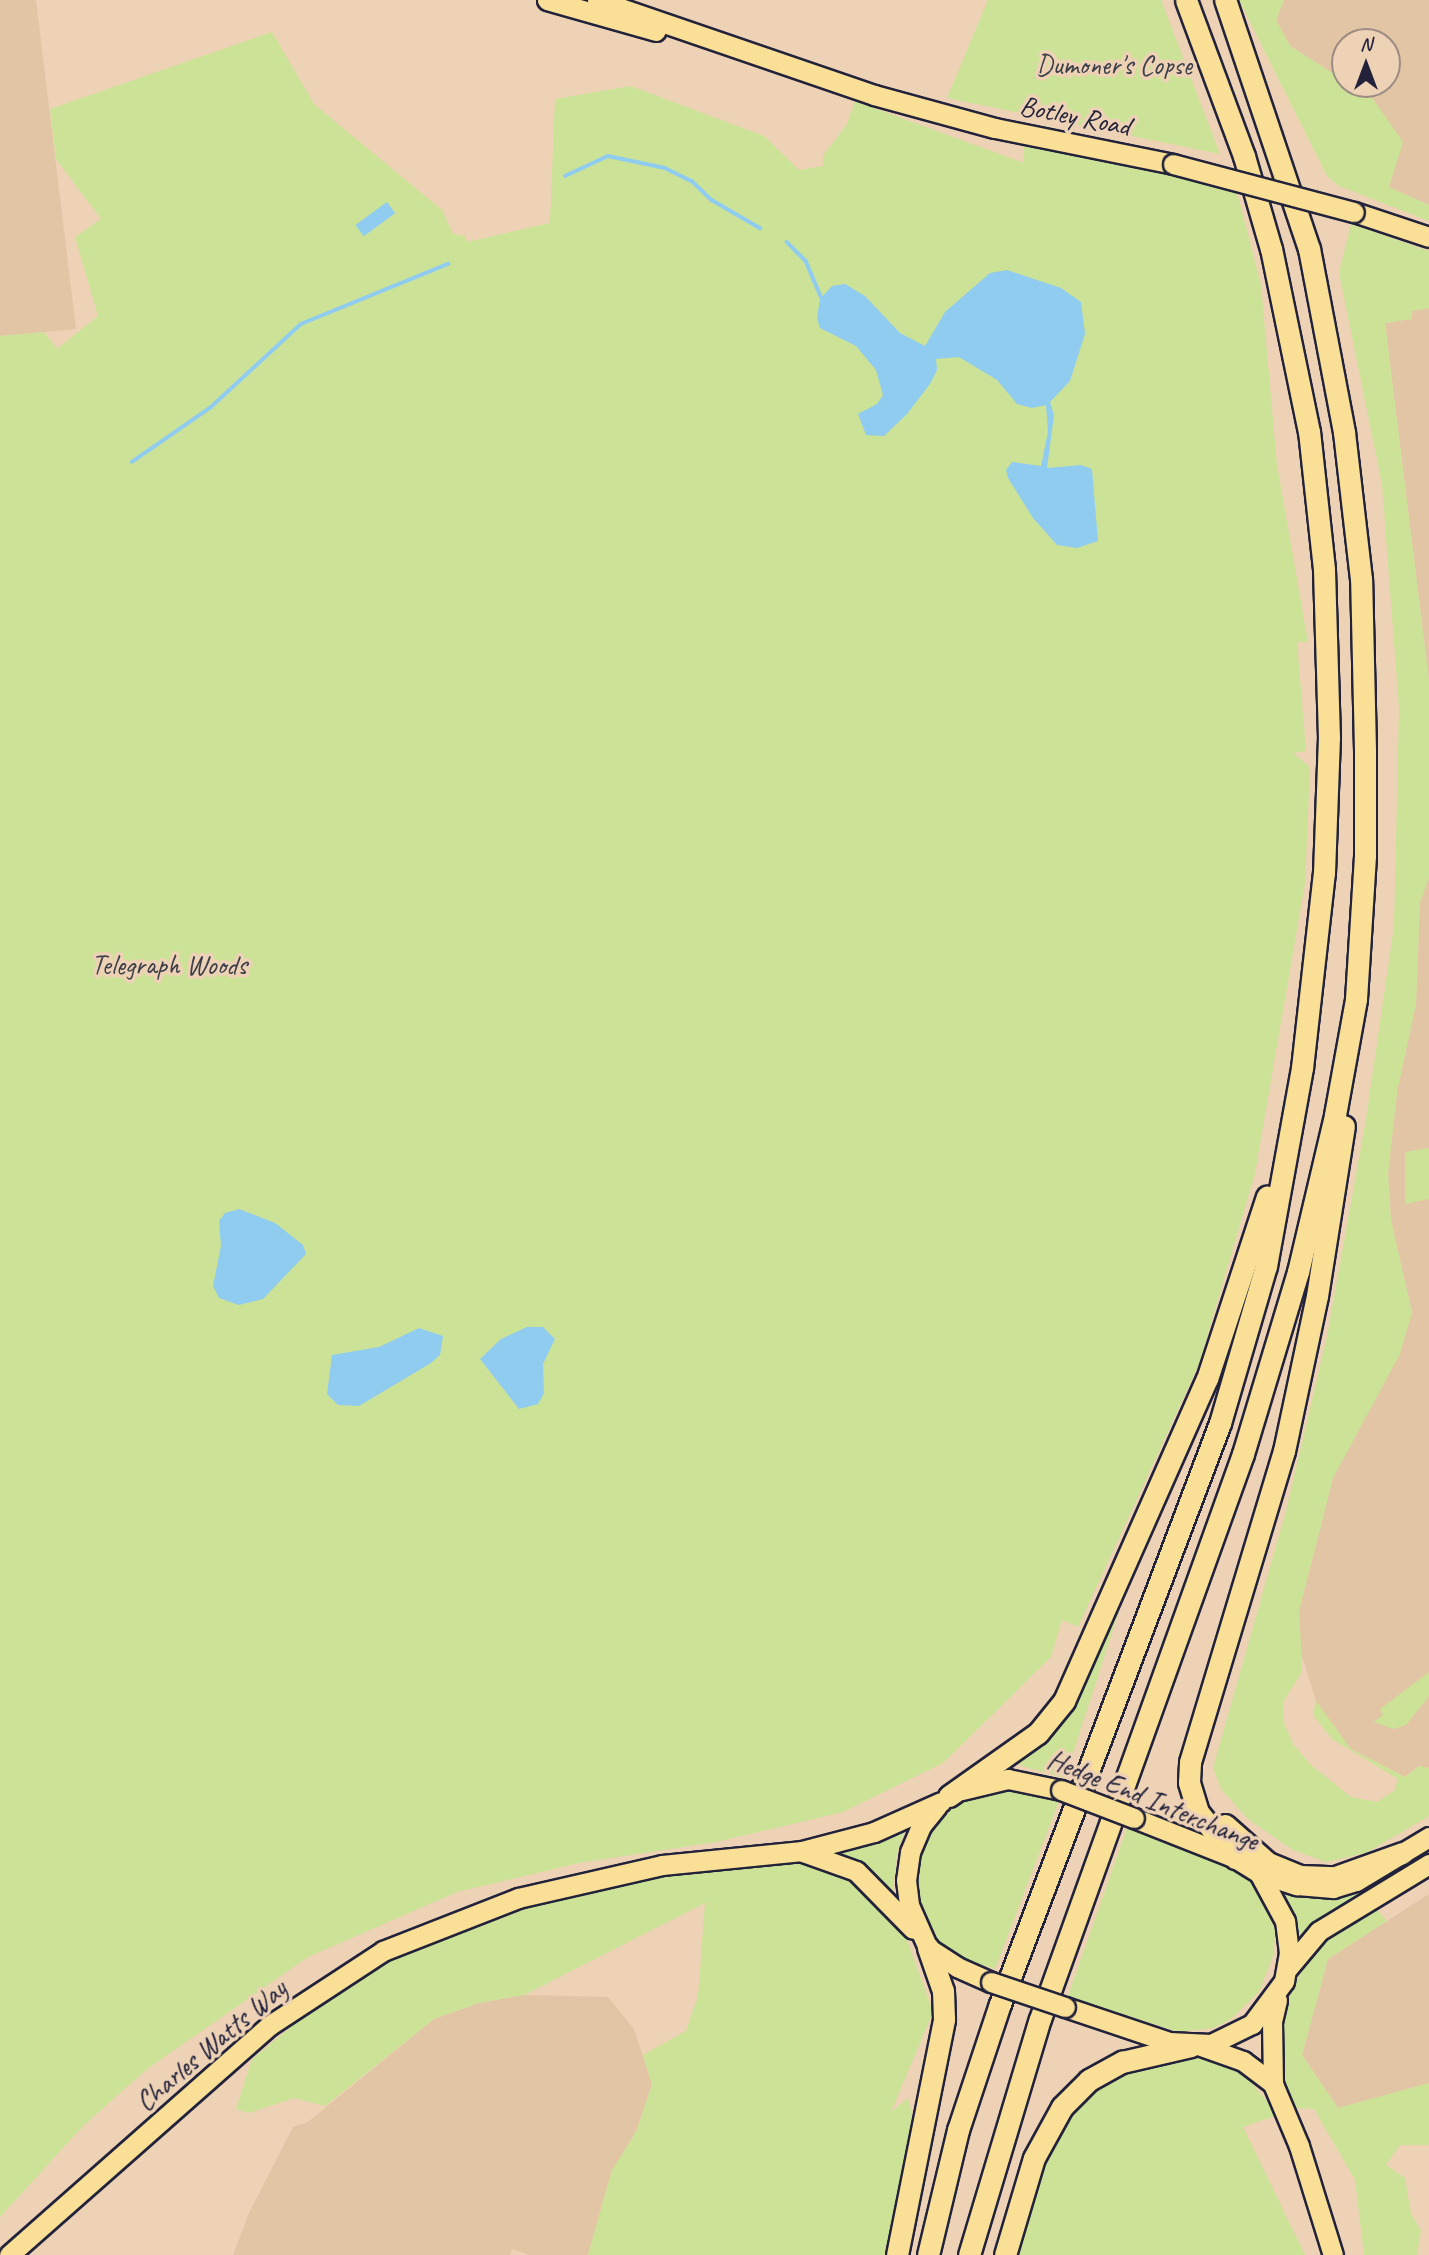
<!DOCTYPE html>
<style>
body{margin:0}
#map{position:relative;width:1429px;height:2255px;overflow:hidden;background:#eed2b5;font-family:Caveat,sans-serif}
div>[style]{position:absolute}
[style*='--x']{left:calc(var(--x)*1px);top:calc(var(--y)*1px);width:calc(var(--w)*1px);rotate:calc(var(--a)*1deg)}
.built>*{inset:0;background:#e1c5a4}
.green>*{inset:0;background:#cce297}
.water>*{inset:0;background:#90ccf0;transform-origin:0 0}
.stream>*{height:3.5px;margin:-1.75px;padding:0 1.75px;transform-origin:1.75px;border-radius:1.75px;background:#90ccf0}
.roads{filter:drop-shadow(2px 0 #22223b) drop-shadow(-2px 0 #22223b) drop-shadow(0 2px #22223b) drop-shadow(0 -2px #22223b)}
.major>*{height:19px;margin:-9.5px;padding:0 9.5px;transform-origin:9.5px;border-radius:9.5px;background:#fadf96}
.highway>*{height:21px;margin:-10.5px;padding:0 10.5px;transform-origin:10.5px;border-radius:10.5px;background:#fadf96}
.bridges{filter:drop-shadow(2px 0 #22223b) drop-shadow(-2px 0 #22223b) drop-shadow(0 2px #22223b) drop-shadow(0 -2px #22223b)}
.major-bridge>*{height:19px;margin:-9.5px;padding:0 9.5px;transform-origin:9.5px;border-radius:9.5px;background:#fadf96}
span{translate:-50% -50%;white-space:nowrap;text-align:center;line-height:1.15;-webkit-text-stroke:7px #eed2b5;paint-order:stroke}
.park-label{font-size:28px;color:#3c3f49}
.street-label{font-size:28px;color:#22223b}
.north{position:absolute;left:1331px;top:28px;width:70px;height:70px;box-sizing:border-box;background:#eed2b5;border:2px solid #9c8c84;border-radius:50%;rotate:0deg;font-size:19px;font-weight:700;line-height:28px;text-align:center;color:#22223b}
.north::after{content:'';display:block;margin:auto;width:24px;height:32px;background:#22223b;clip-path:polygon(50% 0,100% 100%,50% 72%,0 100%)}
</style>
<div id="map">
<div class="built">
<div style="clip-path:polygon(0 0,36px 0,76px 329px,0 336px)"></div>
<div style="clip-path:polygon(1284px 0,1429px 0,1429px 205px,1388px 187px,1373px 99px,1351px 84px,1387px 84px,1387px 42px,1345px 42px,1345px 81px,1290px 46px,1276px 20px)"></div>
<div style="clip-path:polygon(1429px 308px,1429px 680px,1385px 323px,1412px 319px,1412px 311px)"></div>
<div style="clip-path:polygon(1429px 878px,1429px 1768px,1419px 1766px,1405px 1777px,1351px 1749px,1329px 1724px,1316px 1701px,1297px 1640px,1299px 1611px,1333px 1478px,1412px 1312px,1391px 1220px,1388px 1174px,1397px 1092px,1416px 1004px,1420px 902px)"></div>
<div style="clip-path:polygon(1429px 1894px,1429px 2083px,1338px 2108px,1302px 2055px,1328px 1959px)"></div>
<div style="clip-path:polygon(524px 1995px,608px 1997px,634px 2029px,652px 2084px,636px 2132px,612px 2170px,588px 2255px,529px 2255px,512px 2249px,510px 2255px,233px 2255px,249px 2213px,293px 2127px,308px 2122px,434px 2019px,479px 2003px)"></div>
</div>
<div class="green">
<div style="clip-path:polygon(988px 0,1161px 0,1220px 154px,947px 98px)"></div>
<div style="clip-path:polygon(1239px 0,1284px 0,1276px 20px,1290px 46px,1373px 99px,1403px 142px,1389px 187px,1429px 205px,1429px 221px,1339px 186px,1327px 176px)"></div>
<div style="clip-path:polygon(272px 32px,314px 104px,442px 210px,453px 234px,465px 236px,467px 242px,550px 223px,555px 99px,631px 86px,764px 136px,799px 170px,823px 166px,823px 156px,847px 124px,855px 101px,1024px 163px,1024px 145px,1166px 170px,1237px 192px,1261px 285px,1277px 465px,1308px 642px,1297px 642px,1306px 751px,1293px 753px,1310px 767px,1305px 883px,1255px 1173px,1199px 1364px,1078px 1627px,1062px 1620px,1051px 1657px,943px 1763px,843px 1812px,716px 1842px,579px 1863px,457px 1892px,308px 1957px,147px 2069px,83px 2126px,0 2217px,0 336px,44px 332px,57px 349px,98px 316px,75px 237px,101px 219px,56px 159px,50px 109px)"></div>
<div style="clip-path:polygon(1351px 224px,1429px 251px,1429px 308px,1412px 311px,1412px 319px,1385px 323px,1429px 681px,1429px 878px,1420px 902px,1416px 1004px,1397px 1092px,1388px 1174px,1391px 1220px,1412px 1313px,1400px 1354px,1333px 1478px,1299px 1611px,1302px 1661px,1301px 1673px,1283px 1702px,1284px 1723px,1293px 1744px,1311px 1765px,1351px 1797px,1377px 1802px,1394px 1791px,1398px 1779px,1332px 1739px,1313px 1715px,1316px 1701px,1351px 1749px,1405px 1777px,1419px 1766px,1429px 1768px,1429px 1816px,1366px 1853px,1326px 1862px,1293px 1850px,1248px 1819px,1221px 1789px,1213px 1768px,1286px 1511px,1327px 1336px,1366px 1119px,1394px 926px,1399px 709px,1382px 484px,1339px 273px)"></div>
<div style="clip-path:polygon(1429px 1148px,1429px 1199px,1405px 1204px,1405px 1152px)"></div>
<div style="clip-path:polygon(1122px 1602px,1065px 1778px,1021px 1766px,1018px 1756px,1059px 1723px)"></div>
<div style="clip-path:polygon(1429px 1672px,1429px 1696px,1406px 1725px,1393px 1729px,1374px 1722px,1383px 1715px,1380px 1709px)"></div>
<div style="clip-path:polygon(990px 1788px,1029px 1789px,1059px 1801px,995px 1969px,954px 1956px,937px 1940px,927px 1926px,915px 1889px,920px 1852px,940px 1816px,955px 1802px)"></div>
<div style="clip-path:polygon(906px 1828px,897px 1852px,893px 1893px,867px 1870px,824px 1852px)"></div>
<div style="clip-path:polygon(1127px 1828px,1213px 1856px,1234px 1867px,1261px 1892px,1275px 1931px,1274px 1953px,1259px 1992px,1231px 2019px,1214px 2028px,1178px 2032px,1068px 1996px)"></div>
<div style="clip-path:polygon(802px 1851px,842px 1864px,904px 1932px,933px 2012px,891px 2112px,908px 2098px,912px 2114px,890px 2255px,588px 2255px,612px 2170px,636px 2132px,652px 2085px,643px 2055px,686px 2031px,698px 1996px,705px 1903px,524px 1995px,479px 2003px,434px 2019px,325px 2106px,294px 2098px,249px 2113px,236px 2109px,252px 2059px,383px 1951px,518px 1898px)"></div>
<div style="clip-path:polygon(1384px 1882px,1328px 1913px,1297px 1937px,1285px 1891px,1323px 1897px)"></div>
<div style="clip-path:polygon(1376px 1909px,1387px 1921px,1328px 1959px,1302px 2055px,1338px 2108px,1429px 2083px,1429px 2145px,1400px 2145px,1386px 2165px,1405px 2178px,1411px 2214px,1421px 2231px,1417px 2255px,1364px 2255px,1355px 2180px,1314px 2109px,1295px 2108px,1279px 2066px,1277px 2034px,1293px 1987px,1315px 1948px)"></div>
<div style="clip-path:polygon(1191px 2046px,1236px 2064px,1278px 2115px,1243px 2127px,1305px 2255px,1005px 2255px,1034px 2158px,1089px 2080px)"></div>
</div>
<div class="water">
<div style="left:387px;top:202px;width:14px;height:39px;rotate:54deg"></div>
<div style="clip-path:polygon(1007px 270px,1061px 288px,1081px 302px,1085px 334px,1070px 381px,1050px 402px,1054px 415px,1047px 468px,1081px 465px,1092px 469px,1098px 541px,1077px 548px,1057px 545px,1033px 518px,1008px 478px,1006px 470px,1012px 462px,1041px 466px,1048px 432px,1046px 405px,1032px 408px,1017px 404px,997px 380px,959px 357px,936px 359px,937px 370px,930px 384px,907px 414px,884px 436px,866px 435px,858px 414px,877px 404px,883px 395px,876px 370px,856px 346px,820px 328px,817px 318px,820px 299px,832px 286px,845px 284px,865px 296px,900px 333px,925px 346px,945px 312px,990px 273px)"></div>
<div style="clip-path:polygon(239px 1209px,275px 1223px,303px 1245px,306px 1254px,263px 1299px,239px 1305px,219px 1298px,213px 1286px,221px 1246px,219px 1221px,225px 1213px)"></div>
<div style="clip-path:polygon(527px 1327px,543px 1327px,555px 1339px,543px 1364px,544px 1393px,538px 1404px,519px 1409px,480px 1359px,501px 1339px)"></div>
<div style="clip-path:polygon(419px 1328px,443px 1336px,440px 1355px,431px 1363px,359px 1406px,338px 1405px,327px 1394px,332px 1355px,379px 1347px)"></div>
</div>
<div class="stream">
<div style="--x:565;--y:176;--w:47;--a:-24.9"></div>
<div style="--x:608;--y:156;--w:58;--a:11.9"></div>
<div style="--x:665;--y:168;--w:30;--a:26"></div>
<div style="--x:692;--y:181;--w:28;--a:44"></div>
<div style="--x:712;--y:200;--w:56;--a:30.3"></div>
<div style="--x:787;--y:242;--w:27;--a:45"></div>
<div style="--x:806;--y:261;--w:39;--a:67"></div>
<div style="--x:132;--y:462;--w:96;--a:-34.8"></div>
<div style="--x:211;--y:407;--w:122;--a:-42.7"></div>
<div style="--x:301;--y:324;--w:159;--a:-22.2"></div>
</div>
<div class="roads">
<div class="major">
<div style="--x:547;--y:0;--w:113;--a:15.9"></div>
<div style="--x:597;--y:0;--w:293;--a:18.9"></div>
<div style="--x:874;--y:95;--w:125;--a:15.3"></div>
<div style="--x:995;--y:128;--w:182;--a:11.4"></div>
<div style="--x:1354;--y:212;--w:79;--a:18.4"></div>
<div style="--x:962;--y:1790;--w:47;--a:-13.4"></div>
<div style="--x:1008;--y:1779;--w:54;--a:11.7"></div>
<div style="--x:937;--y:1806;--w:26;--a:129"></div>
<div style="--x:921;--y:1826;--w:28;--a:113"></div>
<div style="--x:910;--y:1852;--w:28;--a:98"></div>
<div style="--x:906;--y:1880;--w:25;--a:83"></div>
<div style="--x:909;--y:1905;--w:47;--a:66.2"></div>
<div style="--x:928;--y:1948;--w:35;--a:33"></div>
<div style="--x:957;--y:1967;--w:37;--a:24"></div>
<div style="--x:803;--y:1852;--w:56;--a:19.7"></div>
<div style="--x:856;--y:1871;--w:81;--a:45.5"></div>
<div style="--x:1259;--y:1873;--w:40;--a:18"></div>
<div style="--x:1297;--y:1885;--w:36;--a:5"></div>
<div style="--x:1333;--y:1888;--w:24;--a:-17"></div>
<div style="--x:1356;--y:1881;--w:85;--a:-31.1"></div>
<div style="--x:1288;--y:1968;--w:48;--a:-50"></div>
<div style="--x:1319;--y:1931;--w:129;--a:-31.3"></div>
<div style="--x:1277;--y:2000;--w:22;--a:103"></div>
<div style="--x:1272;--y:2021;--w:63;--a:89.1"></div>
<div style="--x:1273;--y:2084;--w:67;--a:67.2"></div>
<div style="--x:1299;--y:2146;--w:114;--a:72.7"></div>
<div style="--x:1065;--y:2007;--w:110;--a:18.6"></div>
<div style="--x:1169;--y:2042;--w:42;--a:2.7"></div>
<div style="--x:1211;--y:2044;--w:46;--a:-26"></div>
<div style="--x:1252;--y:2024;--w:54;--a:-53.3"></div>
<div style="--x:1284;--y:1981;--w:28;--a:-80"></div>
<div style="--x:1289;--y:1953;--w:32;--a:-97"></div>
<div style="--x:1285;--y:1921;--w:55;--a:-118.4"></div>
<div style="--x:1259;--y:1873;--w:28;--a:-148"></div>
<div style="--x:1235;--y:1858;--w:109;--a:-158.4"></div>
<div style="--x:1201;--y:2046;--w:45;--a:19.7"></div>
<div style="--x:1243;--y:2061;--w:38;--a:37"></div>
<div style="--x:9;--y:2255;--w:348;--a:-41.4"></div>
<div style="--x:270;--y:2025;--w:135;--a:-33.2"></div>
<div style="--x:383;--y:1951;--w:145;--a:-21.4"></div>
<div style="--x:518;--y:1898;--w:148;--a:-12.9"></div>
<div style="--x:662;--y:1865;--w:141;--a:-5.7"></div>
<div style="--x:802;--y:1851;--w:74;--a:-14.8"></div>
<div style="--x:874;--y:1832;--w:73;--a:-24.1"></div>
</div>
<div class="highway">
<div style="--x:949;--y:1796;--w:109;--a:-35.3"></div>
<div style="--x:1038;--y:1733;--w:41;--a:-50.9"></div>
<div style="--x:1064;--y:1701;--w:352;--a:-66.1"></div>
<div style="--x:1207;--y:1379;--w:192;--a:-71.8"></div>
<div style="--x:1225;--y:1825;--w:57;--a:41.5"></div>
<div style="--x:1268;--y:1863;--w:35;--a:22"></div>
<div style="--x:1300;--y:1876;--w:35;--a:2"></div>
<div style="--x:1335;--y:1877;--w:71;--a:-19.7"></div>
<div style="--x:1235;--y:1858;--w:59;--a:-128.8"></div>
<div style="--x:1198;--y:1812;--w:31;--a:-107"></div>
<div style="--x:1189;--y:1782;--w:20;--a:-87"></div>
<div style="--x:1190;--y:1762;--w:325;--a:-73.2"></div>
<div style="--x:1284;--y:1451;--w:158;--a:-78"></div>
<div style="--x:1317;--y:1296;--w:172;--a:-81"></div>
<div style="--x:897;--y:2255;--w:241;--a:-78.7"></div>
<div style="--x:944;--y:2019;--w:28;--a:-92"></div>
<div style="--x:943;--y:1991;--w:46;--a:-109.2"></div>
<div style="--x:928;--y:2255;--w:129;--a:-76.5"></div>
<div style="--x:958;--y:2130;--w:133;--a:-71.6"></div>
<div style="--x:1000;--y:2004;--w:621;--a:-69.26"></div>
<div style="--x:1220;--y:1423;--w:164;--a:-73.7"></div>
<div style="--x:1266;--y:1266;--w:201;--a:-79.7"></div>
<div style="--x:1302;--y:1068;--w:196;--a:-83.6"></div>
<div style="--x:1324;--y:873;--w:135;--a:-87.9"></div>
<div style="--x:1329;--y:738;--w:169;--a:-91.7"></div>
<div style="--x:1324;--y:569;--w:138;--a:-96.2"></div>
<div style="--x:1309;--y:432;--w:187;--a:-101.7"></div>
<div style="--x:1271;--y:249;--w:97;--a:-106.2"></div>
<div style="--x:1244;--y:156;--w:166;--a:-110.4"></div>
<div style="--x:969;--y:2255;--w:246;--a:-73.3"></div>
<div style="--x:1040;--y:2019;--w:600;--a:-70.24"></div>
<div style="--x:1243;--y:1454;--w:190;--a:-73.2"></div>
<div style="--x:1298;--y:1272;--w:161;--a:-76.7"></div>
<div style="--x:1335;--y:1115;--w:118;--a:-79.7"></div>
<div style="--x:1356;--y:999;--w:144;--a:-86.4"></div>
<div style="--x:1365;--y:855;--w:105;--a:-90"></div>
<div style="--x:1365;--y:750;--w:171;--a:-91.3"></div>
<div style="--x:1361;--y:579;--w:148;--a:-96.6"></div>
<div style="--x:1344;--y:432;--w:186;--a:-100.8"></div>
<div style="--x:1309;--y:249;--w:263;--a:-108.6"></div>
<div style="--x:1005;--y:2255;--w:101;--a:-73.4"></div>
<div style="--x:1034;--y:2158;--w:58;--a:-61.2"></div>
<div style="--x:1062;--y:2107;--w:38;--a:-45"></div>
<div style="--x:1089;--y:2080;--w:38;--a:-29"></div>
<div style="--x:1122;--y:2062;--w:71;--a:-13.1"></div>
</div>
</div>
<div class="bridges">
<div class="major-bridge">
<div style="--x:1173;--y:164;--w:187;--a:14.9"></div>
<div style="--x:1061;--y:1790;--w:78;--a:21"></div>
<div style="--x:991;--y:1982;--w:78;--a:18.7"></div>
</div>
</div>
<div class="park-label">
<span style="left:1114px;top:65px">Dumoner's Copse</span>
<span style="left:169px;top:965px">Telegraph Woods</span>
</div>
<div class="street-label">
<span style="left:1075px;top:116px;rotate:11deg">Botley Road</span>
<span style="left:1153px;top:1800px;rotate:22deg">Hedge End Interchange</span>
<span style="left:211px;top:2045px;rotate:-40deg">Charles Watts Way</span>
</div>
<div class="north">N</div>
</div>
